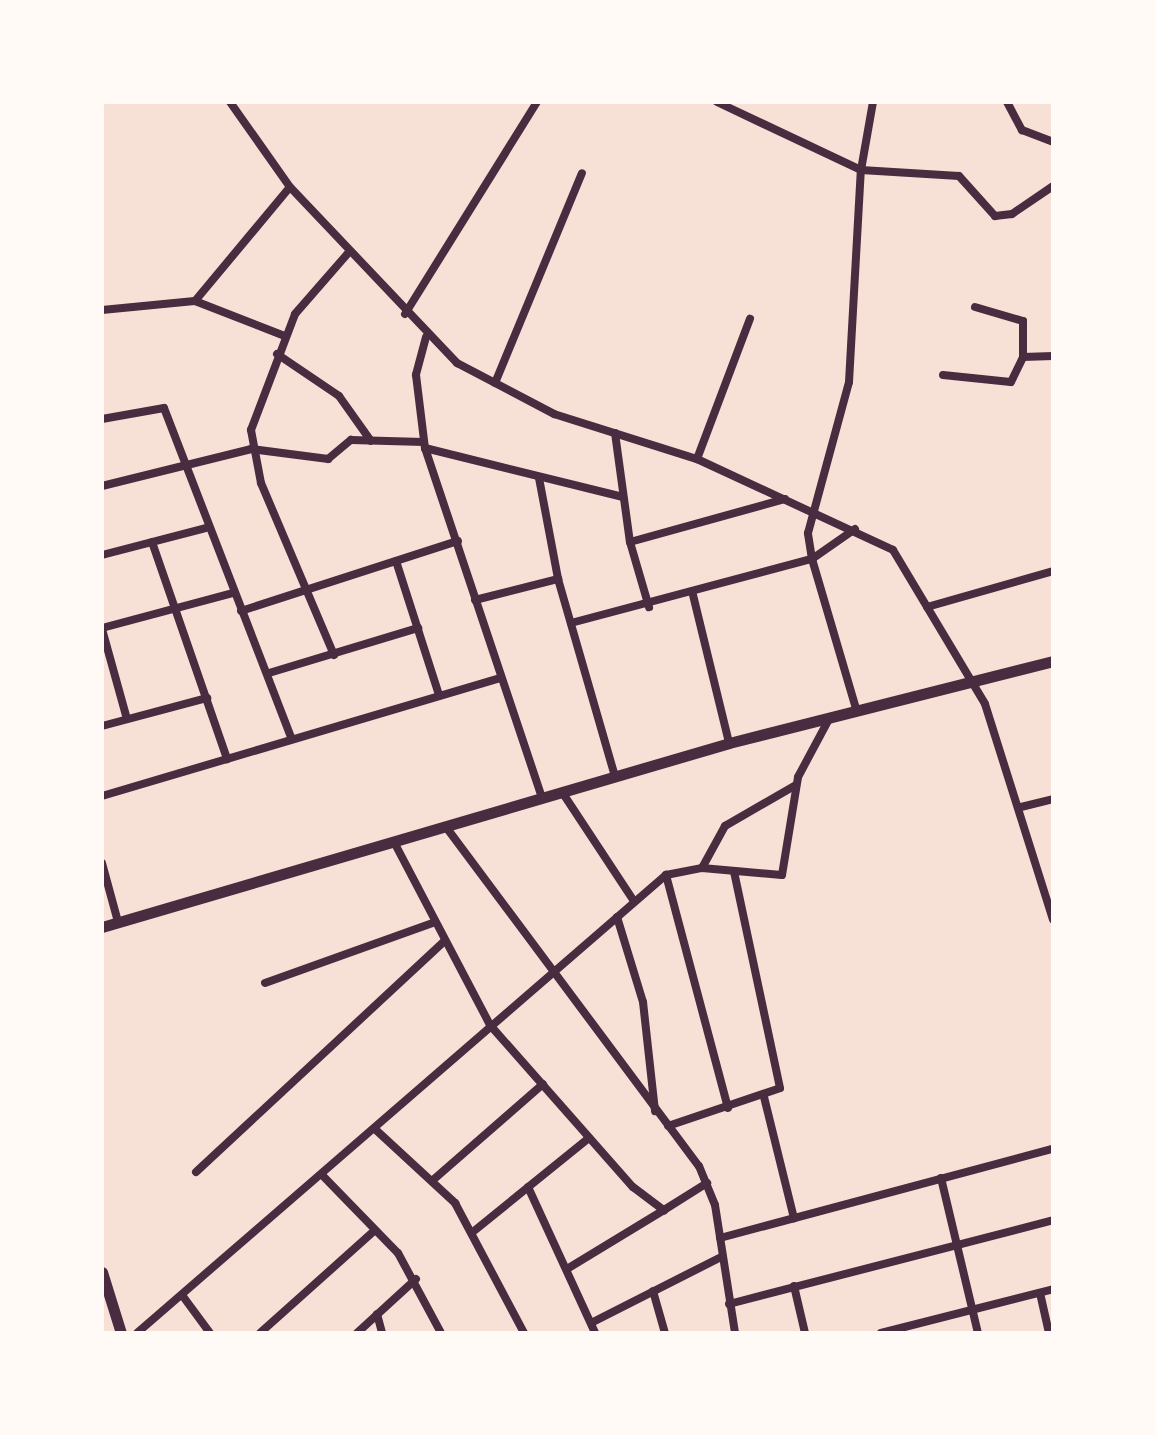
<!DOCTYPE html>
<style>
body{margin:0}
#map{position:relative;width:1155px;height:1435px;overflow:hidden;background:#f7e1d7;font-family:Commissioner,sans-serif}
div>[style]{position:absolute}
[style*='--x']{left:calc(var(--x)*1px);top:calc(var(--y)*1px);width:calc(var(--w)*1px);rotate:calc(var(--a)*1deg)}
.minor>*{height:8px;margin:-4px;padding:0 4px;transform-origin:4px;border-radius:4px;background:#4a2c40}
.tertiary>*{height:11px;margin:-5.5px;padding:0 5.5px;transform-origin:5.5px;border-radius:5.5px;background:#4a2c40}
span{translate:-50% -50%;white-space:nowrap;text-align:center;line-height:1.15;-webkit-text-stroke:7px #fffaf5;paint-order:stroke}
.frame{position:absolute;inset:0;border:104px solid #fffaf5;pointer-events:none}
</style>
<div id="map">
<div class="minor">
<div style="--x:230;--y:102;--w:104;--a:54.8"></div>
<div style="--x:290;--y:187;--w:243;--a:46.5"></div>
<div style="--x:457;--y:363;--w:110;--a:27.7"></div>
<div style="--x:554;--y:414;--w:150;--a:17.5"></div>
<div style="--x:697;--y:459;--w:216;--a:24.9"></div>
<div style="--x:893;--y:550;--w:179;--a:59.1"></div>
<div style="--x:985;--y:704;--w:226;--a:72.5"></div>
<div style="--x:717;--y:102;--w:159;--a:25.3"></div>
<div style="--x:861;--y:170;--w:98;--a:3.5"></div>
<div style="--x:959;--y:176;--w:54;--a:48"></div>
<div style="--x:995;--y:216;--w:17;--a:-7"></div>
<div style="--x:1012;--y:214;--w:50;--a:-34.3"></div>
<div style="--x:1007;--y:102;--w:32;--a:62"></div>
<div style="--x:1022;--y:130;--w:33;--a:21"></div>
<div style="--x:195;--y:301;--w:148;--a:-50.2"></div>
<div style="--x:975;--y:307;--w:50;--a:16.3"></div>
<div style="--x:1023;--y:321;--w:36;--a:90"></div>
<div style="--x:102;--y:310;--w:93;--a:-5.5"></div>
<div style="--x:195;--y:301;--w:97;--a:21.3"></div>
<div style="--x:405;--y:314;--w:250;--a:-58.1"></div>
<div style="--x:426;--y:337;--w:39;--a:105"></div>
<div style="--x:416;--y:375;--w:74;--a:83"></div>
<div style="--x:425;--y:448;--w:369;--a:71.5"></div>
<div style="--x:277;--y:354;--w:75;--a:34.1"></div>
<div style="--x:339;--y:396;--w:55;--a:54.6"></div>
<div style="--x:943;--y:375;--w:68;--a:5.9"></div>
<div style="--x:1011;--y:382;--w:28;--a:-64"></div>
<div style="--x:1023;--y:357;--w:30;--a:-2"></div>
<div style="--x:495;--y:383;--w:227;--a:-67.5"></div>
<div style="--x:102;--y:419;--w:63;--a:-10.1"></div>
<div style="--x:164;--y:408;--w:355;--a:68.9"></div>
<div style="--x:615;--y:433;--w:110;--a:82.2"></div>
<div style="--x:630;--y:542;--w:68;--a:73.7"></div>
<div style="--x:425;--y:448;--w:204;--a:13.9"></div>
<div style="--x:697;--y:459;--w:150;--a:-69.3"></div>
<div style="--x:539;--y:478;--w:103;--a:79.3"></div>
<div style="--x:558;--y:579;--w:206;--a:73.9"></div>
<div style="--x:102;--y:486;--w:154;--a:-13.9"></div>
<div style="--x:251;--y:449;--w:78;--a:7.4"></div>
<div style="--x:328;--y:459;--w:30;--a:-40"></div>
<div style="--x:351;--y:440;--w:73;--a:1.6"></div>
<div style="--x:855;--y:529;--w:52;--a:145.1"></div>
<div style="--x:812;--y:559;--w:26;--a:-99"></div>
<div style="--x:808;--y:533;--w:156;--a:-74.8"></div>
<div style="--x:849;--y:382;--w:212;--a:-86.8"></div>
<div style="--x:861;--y:170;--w:69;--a:-80"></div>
<div style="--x:152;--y:542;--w:230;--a:70.9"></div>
<div style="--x:630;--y:542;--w:161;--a:-15.5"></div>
<div style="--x:102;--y:555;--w:107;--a:-14.6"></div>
<div style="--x:396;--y:561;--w:141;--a:72.2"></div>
<div style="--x:693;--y:595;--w:152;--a:76.3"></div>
<div style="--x:475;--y:600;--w:86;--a:-14.2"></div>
<div style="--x:927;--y:607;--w:131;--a:-15.9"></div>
<div style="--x:241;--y:611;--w:228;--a:-17.9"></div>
<div style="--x:571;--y:623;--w:249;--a:-14.9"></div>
<div style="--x:812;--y:559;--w:159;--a:73.6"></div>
<div style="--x:102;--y:628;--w:136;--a:-15"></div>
<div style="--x:102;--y:629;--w:93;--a:74.5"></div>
<div style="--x:334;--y:655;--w:187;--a:-113"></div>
<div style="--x:261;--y:483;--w:54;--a:-100.7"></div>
<div style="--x:251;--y:430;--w:124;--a:-69.2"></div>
<div style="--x:295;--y:314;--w:82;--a:-48.9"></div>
<div style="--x:269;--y:673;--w:156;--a:-16.8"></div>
<div style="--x:102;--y:726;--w:109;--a:-14.9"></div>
<div style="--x:562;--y:792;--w:131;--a:56.6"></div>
<div style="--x:102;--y:796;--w:415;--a:-16.5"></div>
<div style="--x:1021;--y:807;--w:33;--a:-14"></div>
<div style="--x:446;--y:827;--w:423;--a:53.3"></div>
<div style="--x:699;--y:1166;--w:42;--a:67.7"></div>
<div style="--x:715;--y:1205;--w:130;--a:81.1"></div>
<div style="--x:394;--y:842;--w:207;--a:62.3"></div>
<div style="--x:490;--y:1025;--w:216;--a:48.6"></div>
<div style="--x:633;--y:1187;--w:39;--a:37"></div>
<div style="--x:664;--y:1210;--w:51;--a:-32.1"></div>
<div style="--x:102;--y:863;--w:61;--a:74.8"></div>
<div style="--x:702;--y:868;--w:48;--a:-61.3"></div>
<div style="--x:725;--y:826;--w:82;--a:-30"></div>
<div style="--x:666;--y:875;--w:241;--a:75.1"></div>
<div style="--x:617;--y:917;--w:89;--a:73"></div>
<div style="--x:643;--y:1002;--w:110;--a:83.7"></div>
<div style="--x:265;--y:983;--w:181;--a:-19.7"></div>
<div style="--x:764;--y:1097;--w:125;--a:76.1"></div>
<div style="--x:668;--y:1126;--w:118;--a:-18.7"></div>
<div style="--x:780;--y:1088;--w:221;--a:-102"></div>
<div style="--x:376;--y:1130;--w:108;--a:42.7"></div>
<div style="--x:455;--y:1203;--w:147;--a:62"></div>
<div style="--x:196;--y:1172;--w:340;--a:-42.9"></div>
<div style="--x:323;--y:1176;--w:107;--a:45.8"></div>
<div style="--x:398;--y:1253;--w:91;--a:61.7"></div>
<div style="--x:941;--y:1178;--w:159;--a:76.6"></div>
<div style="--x:433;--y:1180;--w:146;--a:-41.1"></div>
<div style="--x:528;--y:1187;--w:161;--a:65.3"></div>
<div style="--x:474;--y:1231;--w:148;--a:-39"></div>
<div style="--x:720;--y:1238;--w:345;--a:-15"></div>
<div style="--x:567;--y:1269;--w:114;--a:-31.3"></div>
<div style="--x:794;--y:1286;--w:48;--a:76.8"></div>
<div style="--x:653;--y:1291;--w:44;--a:74.1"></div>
<div style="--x:1040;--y:1293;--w:41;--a:77.3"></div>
<div style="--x:182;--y:1295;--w:47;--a:53.6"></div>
<div style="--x:729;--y:1304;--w:335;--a:-14.5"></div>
<div style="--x:377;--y:1314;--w:20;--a:75"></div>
<div style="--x:591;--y:1323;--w:146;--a:-26.9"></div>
<div style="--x:137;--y:1333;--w:700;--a:-40.89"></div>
<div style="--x:666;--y:875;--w:37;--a:-11"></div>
<div style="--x:702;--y:868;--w:80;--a:5"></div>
<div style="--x:782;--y:875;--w:99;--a:-80.7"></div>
<div style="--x:798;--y:777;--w:66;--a:-61.9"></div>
<div style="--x:260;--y:1333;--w:154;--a:-41.8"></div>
<div style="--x:357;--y:1333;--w:80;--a:-42.5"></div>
<div style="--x:881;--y:1333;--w:178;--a:-14.3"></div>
</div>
<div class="tertiary">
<div style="--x:102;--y:927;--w:653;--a:-16.35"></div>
<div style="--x:729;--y:743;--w:334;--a:-14.2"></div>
<div style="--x:102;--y:1272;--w:64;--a:72.7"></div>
</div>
<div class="frame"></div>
</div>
